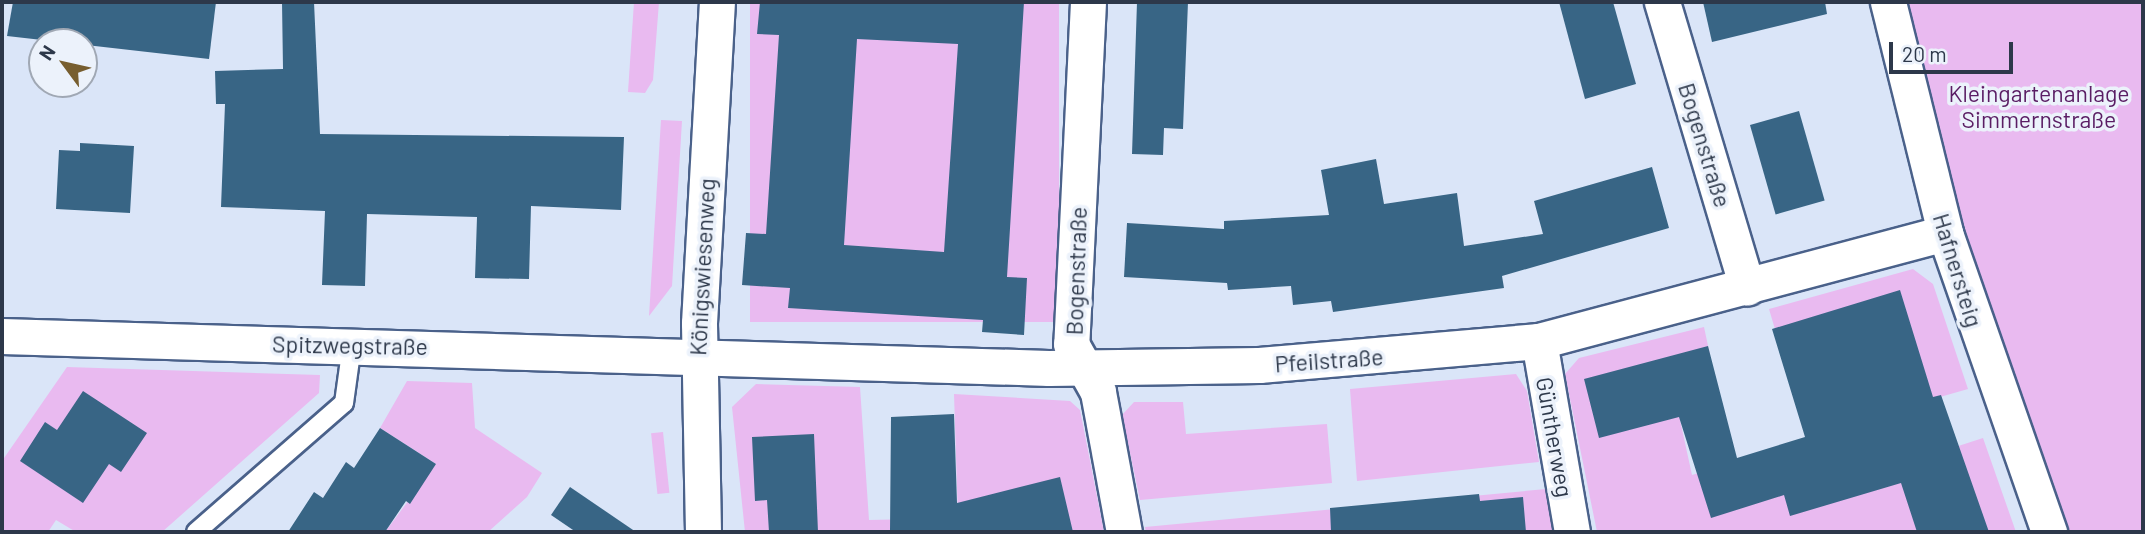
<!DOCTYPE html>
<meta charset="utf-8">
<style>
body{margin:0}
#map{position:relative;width:2145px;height:534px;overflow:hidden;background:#dae5f8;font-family:Barlow,sans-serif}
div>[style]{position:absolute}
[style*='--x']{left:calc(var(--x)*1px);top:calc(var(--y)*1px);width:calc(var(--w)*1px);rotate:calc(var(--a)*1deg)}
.green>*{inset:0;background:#e9baf0;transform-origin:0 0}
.building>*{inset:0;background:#386585;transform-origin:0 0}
.roads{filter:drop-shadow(2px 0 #4a618a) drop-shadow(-2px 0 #4a618a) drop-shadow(0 2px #4a618a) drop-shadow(0 -2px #4a618a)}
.lane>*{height:18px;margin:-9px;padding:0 9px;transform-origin:9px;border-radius:9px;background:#fff}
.street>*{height:35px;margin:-17.5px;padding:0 17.5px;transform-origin:17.5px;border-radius:17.5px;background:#fff}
span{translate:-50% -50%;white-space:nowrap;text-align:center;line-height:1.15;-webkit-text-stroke:7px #ecf2fb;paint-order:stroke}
.park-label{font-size:23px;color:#5a1d64}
.street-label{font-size:23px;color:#2d384a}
.frame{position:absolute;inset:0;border:4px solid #2d384a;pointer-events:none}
.north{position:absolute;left:28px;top:28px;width:70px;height:70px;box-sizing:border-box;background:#ecf2fb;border:2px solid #a0a8b4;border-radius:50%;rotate:303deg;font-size:19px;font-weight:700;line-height:28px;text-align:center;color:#2d384a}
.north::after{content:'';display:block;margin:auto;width:24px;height:32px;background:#775e2f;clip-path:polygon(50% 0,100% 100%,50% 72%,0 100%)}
.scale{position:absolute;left:1889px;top:42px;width:124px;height:32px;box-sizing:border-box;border:4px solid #2d384a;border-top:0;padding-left:9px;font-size:21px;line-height:24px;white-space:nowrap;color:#2d384a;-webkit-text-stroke:5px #ecf2fb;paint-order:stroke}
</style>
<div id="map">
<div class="green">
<div style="clip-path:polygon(634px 2px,659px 2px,653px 80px,645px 93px,628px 92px)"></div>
<div style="left:750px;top:2px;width:309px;height:320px"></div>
<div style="clip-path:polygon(1903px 2px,2143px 2px,2143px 532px,2066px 532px,1962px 228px)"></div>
<div style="clip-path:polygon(661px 120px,682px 121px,672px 286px,649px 316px)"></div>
<div style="clip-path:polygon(1913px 269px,1933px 284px,1968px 389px,1940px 397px,1857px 479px,1983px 438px,2016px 532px,1597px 532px,1565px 374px,1579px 358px,1704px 327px,1710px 355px,1680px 420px,1692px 475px,1845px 428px,1777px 336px,1769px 309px)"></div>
<div style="clip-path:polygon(67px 367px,320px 375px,319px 393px,162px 532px,76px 532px,56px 520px,48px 532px,2px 532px,2px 461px)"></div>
<div style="clip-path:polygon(1516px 374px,1527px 391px,1539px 462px,1357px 481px,1350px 389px)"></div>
<div style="clip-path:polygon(407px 381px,472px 383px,475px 428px,542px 473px,527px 497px,488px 532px,385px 532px,436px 464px,380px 428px)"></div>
<div style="clip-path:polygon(756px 384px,860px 387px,869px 520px,958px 518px,954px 394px,1070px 401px,1080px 410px,1104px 532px,745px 532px,732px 407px)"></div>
<div style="clip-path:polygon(1134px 402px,1183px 402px,1186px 434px,1327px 424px,1332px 483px,1140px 500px,1122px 415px)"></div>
<div style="left:663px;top:432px;width:61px;height:12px;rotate:84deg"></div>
<div style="clip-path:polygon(1546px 489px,1557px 532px,1146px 532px,1145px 527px)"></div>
</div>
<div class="building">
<div style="clip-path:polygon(13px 2px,216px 2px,209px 59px,7px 36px)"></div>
<div style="clip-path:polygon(282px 2px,314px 2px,320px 134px,624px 137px,621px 210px,531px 206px,529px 279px,475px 278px,477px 217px,367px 214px,365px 286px,322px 285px,325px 211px,221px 207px,225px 104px,216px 104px,215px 71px,283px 69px)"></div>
<div style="clip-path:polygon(evenodd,760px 2px,1024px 2px,1007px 277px,1027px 278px,1024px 335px,982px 332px,983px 320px,788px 308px,790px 288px,742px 285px,746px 233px,766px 234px,779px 35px,757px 34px,760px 2px,857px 39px,958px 44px,944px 252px,844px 245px,857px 39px)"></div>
<div style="clip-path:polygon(1137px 2px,1188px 2px,1183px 129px,1164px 128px,1163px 155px,1132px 154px)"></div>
<div style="clip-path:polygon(1559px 2px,1613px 2px,1636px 84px,1585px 99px)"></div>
<div style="clip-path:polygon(1703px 2px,1825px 2px,1827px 14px,1712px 42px)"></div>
<div style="left:1799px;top:111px;width:93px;height:51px;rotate:74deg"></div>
<div style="clip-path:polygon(80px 143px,134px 146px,130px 213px,56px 209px,59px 150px,80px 151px)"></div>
<div style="clip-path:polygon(1376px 159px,1384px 204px,1457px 193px,1464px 246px,1543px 234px,1534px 201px,1652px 167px,1669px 228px,1502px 276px,1504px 288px,1333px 312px,1331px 301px,1293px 305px,1291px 286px,1228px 290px,1227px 283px,1124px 277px,1127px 223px,1224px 229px,1224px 221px,1329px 215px,1321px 170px)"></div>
<div style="clip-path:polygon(1900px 290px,1933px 397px,1941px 395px,1989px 532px,1917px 532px,1901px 483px,1790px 516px,1784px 495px,1711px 518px,1679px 417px,1599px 438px,1584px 379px,1708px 346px,1737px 458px,1805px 437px,1772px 329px)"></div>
<div style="clip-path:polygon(83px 391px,147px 433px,121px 472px,109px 464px,83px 503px,20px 461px,45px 422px,57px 430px)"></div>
<div style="clip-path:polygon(954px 414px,957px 503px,1060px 477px,1073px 532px,890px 532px,891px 417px)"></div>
<div style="clip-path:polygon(380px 428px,436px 464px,410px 504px,406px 501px,385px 532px,288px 532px,314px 492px,323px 498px,346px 462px,354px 468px)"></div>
<div style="clip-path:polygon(814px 434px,818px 532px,769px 532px,767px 500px,755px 501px,752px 437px)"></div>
<div style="clip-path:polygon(570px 487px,636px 532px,576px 532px,551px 515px)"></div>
<div style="clip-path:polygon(1479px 494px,1480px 501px,1523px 497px,1526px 532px,1331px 532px,1330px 508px)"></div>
</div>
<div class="roads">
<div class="lane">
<div style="--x:196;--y:532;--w:196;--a:-41.1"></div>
<div style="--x:344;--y:403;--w:59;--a:-82.1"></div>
</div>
<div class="street">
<div style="--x:1088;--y:2;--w:342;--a:92.8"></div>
<div style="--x:1071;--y:344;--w:55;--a:60.6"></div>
<div style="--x:1098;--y:392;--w:142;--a:79.5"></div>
<div style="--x:1662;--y:2;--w:298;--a:73.4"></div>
<div style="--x:1888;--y:2;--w:238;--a:76.1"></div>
<div style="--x:1945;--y:233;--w:317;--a:70.8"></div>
<div style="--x:2;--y:336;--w:1047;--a:1.75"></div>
<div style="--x:1049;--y:368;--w:210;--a:-0.8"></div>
<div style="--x:1259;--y:365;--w:281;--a:-4.9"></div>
<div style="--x:1539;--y:341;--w:420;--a:-14.9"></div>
<div style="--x:1539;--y:341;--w:194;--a:80.2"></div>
<div style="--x:703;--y:532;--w:209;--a:-91.1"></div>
<div style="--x:699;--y:323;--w:322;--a:-86.8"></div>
</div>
</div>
<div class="park-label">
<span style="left:2039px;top:106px">Kleingartenanlage<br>Simmernstraße</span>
</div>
<div class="street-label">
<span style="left:1705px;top:145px;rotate:73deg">Bogenstraße</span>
<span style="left:702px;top:267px;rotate:-87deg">Königswiesenweg</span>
<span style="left:1958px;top:270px;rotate:73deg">Hafnersteig</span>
<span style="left:1076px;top:271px;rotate:-88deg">Bogenstraße</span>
<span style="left:350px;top:345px;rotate:1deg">Spitzwegstraße</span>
<span style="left:1329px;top:360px;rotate:-4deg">Pfeilstraße</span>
<span style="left:1555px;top:437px;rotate:80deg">Güntherweg</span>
</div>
<div class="frame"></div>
<div class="north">N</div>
<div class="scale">20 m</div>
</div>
